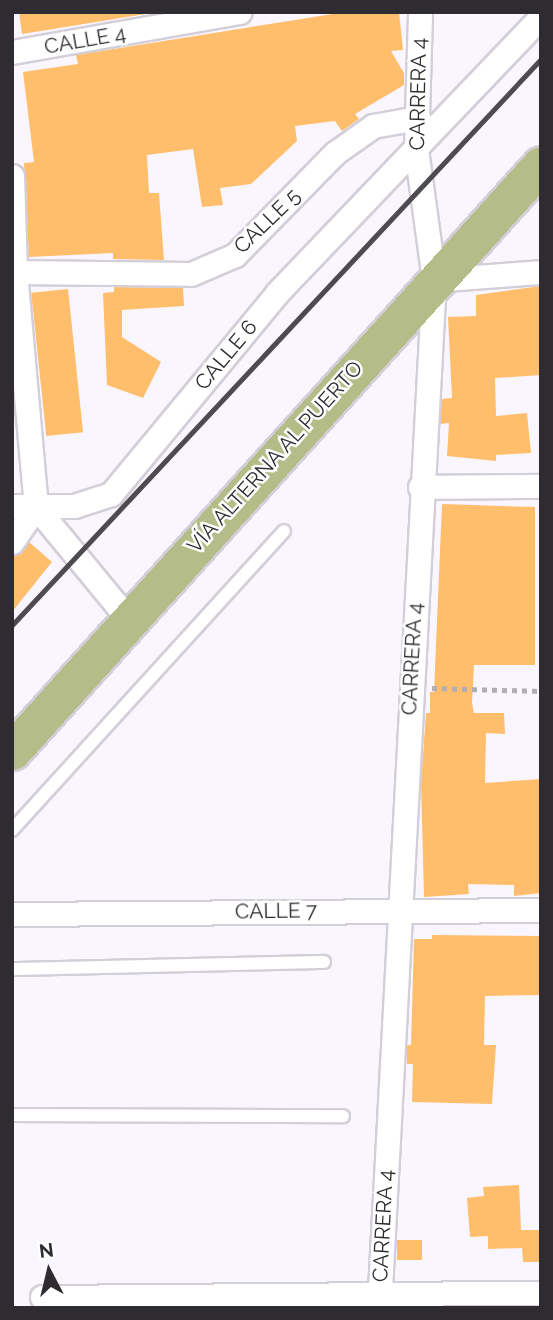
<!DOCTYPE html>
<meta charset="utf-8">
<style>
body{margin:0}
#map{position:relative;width:553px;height:1320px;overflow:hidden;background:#faf6ff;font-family:Raleway,sans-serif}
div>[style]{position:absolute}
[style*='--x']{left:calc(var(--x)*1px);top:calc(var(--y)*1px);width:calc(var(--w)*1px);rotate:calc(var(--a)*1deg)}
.building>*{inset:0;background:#ffbe6c;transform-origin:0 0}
.path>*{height:4.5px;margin-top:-2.25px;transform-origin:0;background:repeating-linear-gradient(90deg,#b0adb4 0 5px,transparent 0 10px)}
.roads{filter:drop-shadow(2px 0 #d3ced8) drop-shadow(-2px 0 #d3ced8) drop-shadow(0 2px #d3ced8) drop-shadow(0 -2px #d3ced8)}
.lane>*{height:12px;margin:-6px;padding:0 6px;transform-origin:6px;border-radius:6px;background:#fff}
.street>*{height:23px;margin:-11.5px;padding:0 11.5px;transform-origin:11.5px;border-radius:11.5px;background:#fff}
.primary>*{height:37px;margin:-18.5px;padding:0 18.5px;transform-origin:18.5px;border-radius:18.5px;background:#b4bd88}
.rail>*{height:5px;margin:-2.5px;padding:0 2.5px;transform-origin:2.5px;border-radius:2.5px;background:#4d4b50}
span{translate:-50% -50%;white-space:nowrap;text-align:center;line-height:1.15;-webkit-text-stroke:5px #fff;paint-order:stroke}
.street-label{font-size:21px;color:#2e2c31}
.frame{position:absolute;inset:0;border:14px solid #2e2c31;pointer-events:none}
.north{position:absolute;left:14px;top:1236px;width:70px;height:70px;-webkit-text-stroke:5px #fff;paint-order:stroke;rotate:353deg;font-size:19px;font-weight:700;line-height:28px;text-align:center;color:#2e2c31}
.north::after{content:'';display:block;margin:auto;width:24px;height:32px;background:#2e2c31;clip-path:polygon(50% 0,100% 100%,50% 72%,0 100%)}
</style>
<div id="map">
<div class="building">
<div style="clip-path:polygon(19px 12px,158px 12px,22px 34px)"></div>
<div style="clip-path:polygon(345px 12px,399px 12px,403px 50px,391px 51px,404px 73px,404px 85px,355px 114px,359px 119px,342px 131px,335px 121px,295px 126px,297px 141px,251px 184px,220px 188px,223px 205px,202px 207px,193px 149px,147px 155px,149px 193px,159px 193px,164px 260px,113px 259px,113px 253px,29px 257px,24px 163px,34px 162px,23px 72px,78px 64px,76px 55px)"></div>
<div style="clip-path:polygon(541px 286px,541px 375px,495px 378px,496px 416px,527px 413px,531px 453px,496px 455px,496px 461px,447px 456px,449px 423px,440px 424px,442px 399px,452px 398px,448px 317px,476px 316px,476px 295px)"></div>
<div style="clip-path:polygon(114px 287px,183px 288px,184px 306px,122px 310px,122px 337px,161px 362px,143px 398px,107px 385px,103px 293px,114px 292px)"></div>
<div style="left:68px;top:289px;width:144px;height:37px;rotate:84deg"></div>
<div style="clip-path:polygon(442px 504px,535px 507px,535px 665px,474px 665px,472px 703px,474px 713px,504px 713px,505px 734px,486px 733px,485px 783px,541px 779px,541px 893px,514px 896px,514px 885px,468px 884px,469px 894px,424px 897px,421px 783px,426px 713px,430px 713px,430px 692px,434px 692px)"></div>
<div style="clip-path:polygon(29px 542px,52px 562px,12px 612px,12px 556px)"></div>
<div style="clip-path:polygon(432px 935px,541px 936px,541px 995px,485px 996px,484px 1045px,496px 1045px,492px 1104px,412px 1102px,413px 1064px,407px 1064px,407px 1045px,411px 1045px,414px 939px,432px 939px)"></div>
<div style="clip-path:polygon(519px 1185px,521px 1230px,541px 1230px,541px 1262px,523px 1262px,522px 1248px,488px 1249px,488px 1236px,470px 1237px,467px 1198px,484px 1196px,483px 1187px)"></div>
<div style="left:397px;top:1240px;width:25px;height:20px"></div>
</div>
<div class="path">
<div style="--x:432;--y:688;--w:109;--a:1.6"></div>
</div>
<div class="roads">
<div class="lane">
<div style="--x:12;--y:830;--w:404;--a:-47.7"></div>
<div style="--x:12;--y:969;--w:312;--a:-1.3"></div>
<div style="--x:12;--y:1115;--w:331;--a:0.2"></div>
</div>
<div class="street">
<div style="--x:12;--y:52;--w:231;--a:-10"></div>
<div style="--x:12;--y:176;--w:96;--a:88.2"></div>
<div style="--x:15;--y:272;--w:236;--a:84.9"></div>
<div style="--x:12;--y:272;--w:179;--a:0.6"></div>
<div style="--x:191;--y:274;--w:48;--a:-23.4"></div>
<div style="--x:235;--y:255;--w:143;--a:-45.6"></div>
<div style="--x:335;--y:153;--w:47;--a:-35.4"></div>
<div style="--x:373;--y:126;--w:46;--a:-10.1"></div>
<div style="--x:434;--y:280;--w:107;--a:-4.3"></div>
<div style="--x:420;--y:487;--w:121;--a:-0.5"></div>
<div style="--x:12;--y:506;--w:62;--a:0"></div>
<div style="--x:74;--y:506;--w:39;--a:-18"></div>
<div style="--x:111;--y:494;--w:261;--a:-50.4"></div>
<div style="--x:277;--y:293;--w:382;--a:-46.3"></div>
<div style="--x:36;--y:507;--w:148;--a:50.5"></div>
<div style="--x:12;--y:542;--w:42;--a:-55.6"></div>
<div style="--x:12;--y:914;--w:529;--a:-0.43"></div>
<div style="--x:42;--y:1297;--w:499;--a:-0.5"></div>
<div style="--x:379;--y:1308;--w:1029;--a:-86.94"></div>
<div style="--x:434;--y:280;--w:132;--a:-97.8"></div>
<div style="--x:416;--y:149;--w:137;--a:-88.3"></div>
</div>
<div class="primary">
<div style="--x:12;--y:751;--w:789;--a:-47.93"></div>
</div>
</div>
<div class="rail">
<div style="--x:12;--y:625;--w:775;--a:-46.94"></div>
</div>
<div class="street-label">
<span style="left:85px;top:40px;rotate:-10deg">CALLE 4</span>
<span style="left:418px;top:94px;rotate:-89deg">CARRERA 4</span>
<span style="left:267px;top:221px;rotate:-44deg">CALLE 5</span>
<span style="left:226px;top:355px;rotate:-50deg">CALLE 6</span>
<span style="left:275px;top:457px;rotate:-48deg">VÍA ALTERNA AL PUERTO</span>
<span style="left:412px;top:659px;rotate:-87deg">CARRERA 4</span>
<span style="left:276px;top:911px;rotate:-1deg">CALLE 7</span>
<span style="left:383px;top:1226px;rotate:-87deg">CARRERA 4</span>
</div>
<div class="frame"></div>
<div class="north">N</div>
</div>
